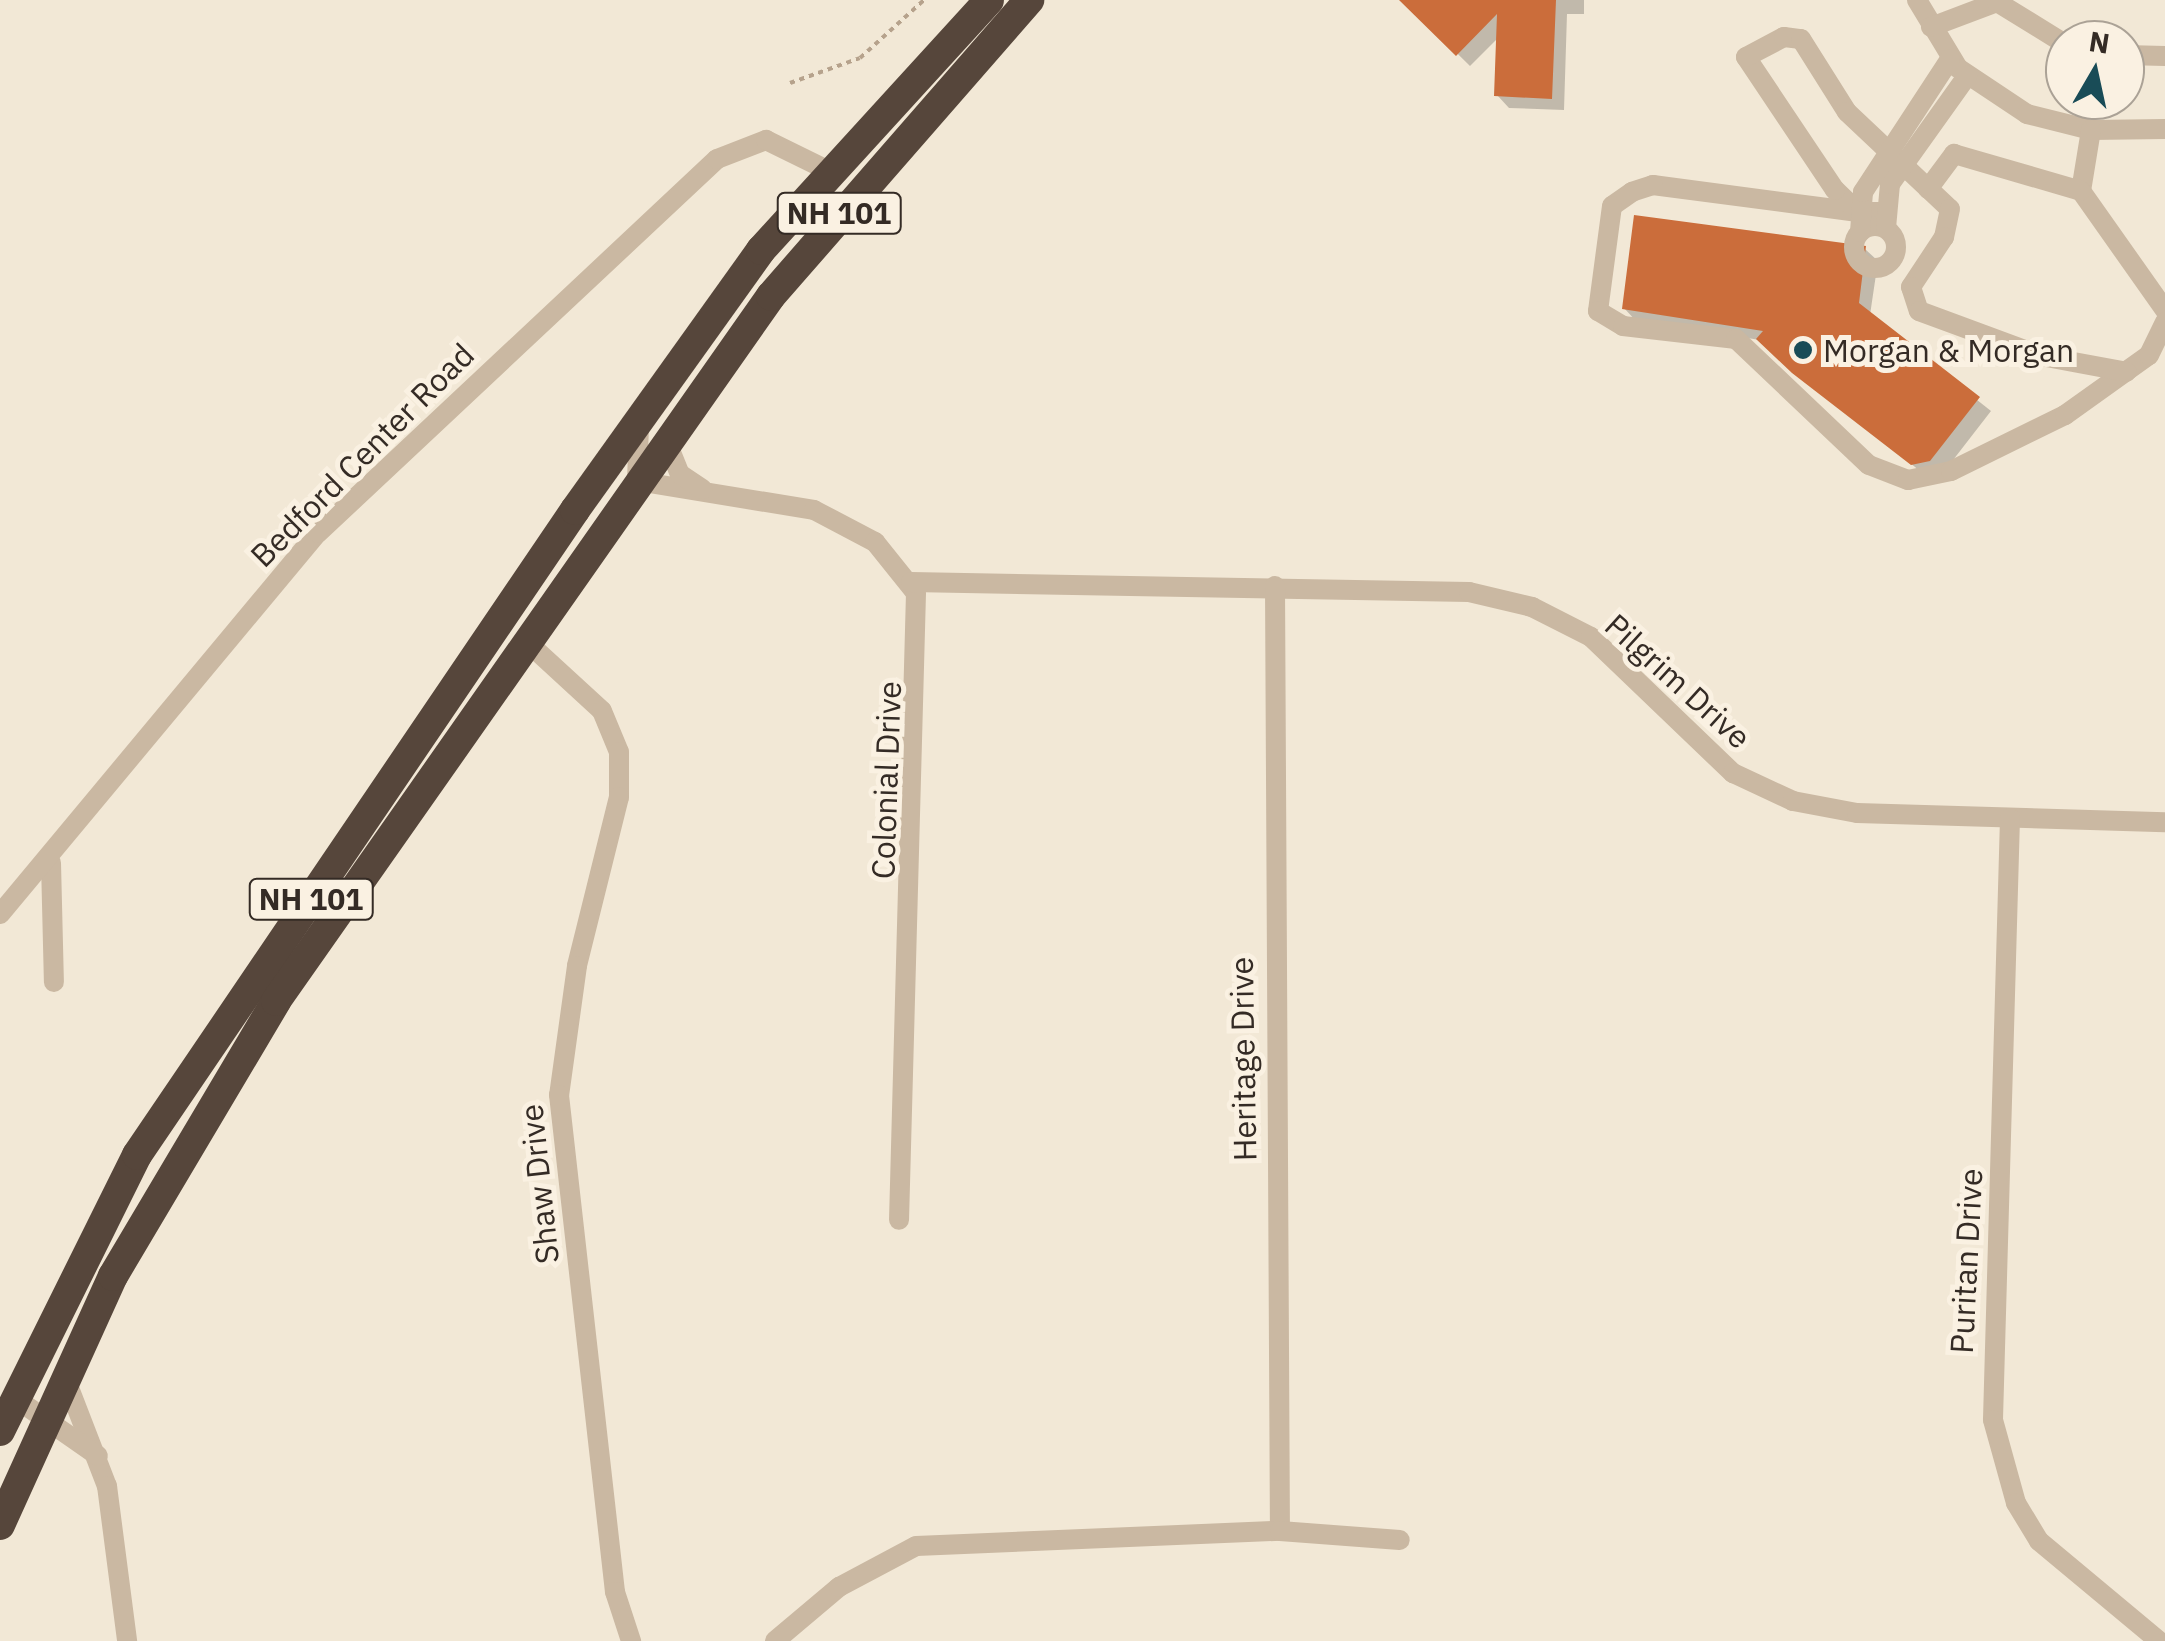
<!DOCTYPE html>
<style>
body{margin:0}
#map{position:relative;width:2165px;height:1641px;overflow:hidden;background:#f2e8d6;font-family:"IBM Plex Sans",sans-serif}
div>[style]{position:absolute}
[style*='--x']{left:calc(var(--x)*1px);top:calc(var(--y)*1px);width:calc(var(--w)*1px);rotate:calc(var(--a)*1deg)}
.shadow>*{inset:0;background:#0003}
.building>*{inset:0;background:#cb6d3b}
.path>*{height:4px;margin-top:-2px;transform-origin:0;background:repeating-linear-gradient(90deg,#b6a28c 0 5px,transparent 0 10px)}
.minor>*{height:20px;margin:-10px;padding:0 10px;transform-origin:10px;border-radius:10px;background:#cab8a2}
.minor>.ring{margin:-10px;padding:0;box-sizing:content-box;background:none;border:20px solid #cab8a2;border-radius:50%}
.highway>*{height:30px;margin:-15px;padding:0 15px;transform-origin:15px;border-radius:15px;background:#56463b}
.dots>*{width:28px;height:28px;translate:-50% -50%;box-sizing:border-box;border:5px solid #faf1e2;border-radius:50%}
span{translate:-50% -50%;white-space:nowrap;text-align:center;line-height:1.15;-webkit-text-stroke:10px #faf1e2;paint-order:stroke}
.shield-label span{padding:2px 8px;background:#faf1e2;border:2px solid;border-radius:8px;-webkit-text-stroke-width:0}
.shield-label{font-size:30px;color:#342b25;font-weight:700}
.poi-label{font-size:32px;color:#342b25}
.left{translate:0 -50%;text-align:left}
.street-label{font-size:32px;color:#342b25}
.north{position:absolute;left:2045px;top:20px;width:100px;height:100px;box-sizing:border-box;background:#faf1e2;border:2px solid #aba296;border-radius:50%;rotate:9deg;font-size:28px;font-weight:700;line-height:40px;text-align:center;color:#342b25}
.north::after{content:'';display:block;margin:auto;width:35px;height:45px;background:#194c57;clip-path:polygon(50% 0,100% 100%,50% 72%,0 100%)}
</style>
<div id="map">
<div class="shadow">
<div style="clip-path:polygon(1403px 0,1584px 0,1584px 14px,1567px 14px,1564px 110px,1509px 108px,1497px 95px,1499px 37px,1470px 66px)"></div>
<div style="clip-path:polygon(1865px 249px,1878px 261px,1870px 315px,1991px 411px,1943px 473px,1926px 476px,1760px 340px,1636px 321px,1624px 308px)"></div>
</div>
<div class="building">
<div style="clip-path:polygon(1399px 0,1556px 0,1552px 99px,1494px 96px,1497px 14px,1456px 56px)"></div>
<div style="clip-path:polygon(1634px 215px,1866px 246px,1859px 303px,1980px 397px,1930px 461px,1911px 465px,1792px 373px,1756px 339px,1763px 331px,1622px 309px)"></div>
</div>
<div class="path">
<div style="--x:790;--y:83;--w:74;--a:-19.7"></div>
<div style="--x:860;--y:58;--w:86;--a:-42.2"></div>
</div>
<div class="minor">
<div style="--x:1917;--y:0;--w:79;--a:58.9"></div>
<div style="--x:1958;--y:68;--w:83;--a:33.7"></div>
<div style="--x:2027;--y:114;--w:66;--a:14"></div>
<div style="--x:2091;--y:130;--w:74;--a:-0.8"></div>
<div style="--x:1931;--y:27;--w:71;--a:-20.7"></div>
<div style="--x:1997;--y:2;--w:80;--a:31.7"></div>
<div style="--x:2125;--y:55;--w:40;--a:1.4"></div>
<div style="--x:2091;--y:130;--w:62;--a:99.3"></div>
<div style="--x:2081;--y:191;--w:146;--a:54.8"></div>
<div style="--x:1928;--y:189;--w:44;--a:-53.4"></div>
<div style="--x:1954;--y:154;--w:132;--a:16.2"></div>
<div style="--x:1858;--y:212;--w:207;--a:-172.5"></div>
<div style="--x:1653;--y:185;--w:22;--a:162"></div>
<div style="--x:1632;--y:192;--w:24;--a:145"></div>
<div style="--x:1612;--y:206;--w:106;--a:97.6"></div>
<div style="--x:1598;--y:311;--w:29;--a:31"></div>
<div style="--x:1623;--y:326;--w:114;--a:6.6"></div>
<div style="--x:1736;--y:339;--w:183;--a:43.5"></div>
<div style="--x:1869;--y:465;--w:42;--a:21"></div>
<div style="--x:1908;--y:480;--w:44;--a:-11.8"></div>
<div style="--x:1951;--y:471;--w:127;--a:-26.2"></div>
<div style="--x:2065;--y:415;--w:103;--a:-35.5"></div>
<div style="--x:2149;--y:355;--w:37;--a:-64"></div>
<div style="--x:1884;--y:212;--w:26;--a:180"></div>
<div style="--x:1858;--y:212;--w:32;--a:-136"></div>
<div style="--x:1835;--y:190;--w:160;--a:-123.8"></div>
<div style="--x:1746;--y:57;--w:43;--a:-27.8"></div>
<div style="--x:1784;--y:37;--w:17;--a:7"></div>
<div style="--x:1801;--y:39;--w:86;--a:57.8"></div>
<div style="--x:1847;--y:112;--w:141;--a:43.3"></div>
<div style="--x:1950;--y:209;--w:29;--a:102"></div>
<div style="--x:1944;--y:237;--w:60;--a:123.4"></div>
<div style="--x:1911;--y:287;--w:25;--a:72"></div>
<div style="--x:1919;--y:311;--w:130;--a:20.2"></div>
<div style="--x:2041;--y:356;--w:87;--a:10.5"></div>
<div class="ring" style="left:1854px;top:226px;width:22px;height:22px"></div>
<div style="--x:1886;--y:228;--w:44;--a:-84.8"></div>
<div style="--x:1890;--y:184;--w:133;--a:-54.5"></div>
<div style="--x:1860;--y:232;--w:40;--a:-85.7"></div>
<div style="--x:1863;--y:192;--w:159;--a:-56.8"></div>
<div style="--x:639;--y:426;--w:55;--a:92.1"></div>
<div style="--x:637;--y:481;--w:179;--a:9.3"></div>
<div style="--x:814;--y:510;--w:69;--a:27.7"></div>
<div style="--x:875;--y:542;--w:65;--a:51.2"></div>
<div style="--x:916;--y:593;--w:627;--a:91.55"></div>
<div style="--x:666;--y:440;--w:37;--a:68"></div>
<div style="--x:680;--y:474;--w:27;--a:34"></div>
<div style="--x:911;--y:582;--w:558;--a:1.03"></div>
<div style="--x:1469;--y:592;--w:65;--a:13.4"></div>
<div style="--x:1532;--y:607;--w:66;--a:27"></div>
<div style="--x:1591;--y:637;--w:197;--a:43.8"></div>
<div style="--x:1733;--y:773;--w:66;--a:25"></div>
<div style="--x:1793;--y:801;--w:65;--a:10.6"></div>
<div style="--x:1857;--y:813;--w:308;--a:1.7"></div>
<div style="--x:1275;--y:586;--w:945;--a:89.7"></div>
<div style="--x:526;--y:641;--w:103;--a:42.6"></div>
<div style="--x:602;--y:711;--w:44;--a:67.5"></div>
<div style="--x:619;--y:752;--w:45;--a:90"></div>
<div style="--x:619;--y:797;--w:174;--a:104"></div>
<div style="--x:577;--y:966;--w:130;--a:97.9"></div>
<div style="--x:559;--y:1095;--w:500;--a:83.57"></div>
<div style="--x:615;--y:1592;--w:52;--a:71.9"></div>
<div style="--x:2010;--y:818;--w:602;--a:91.62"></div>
<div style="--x:1993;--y:1420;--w:86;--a:74.5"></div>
<div style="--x:2016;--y:1503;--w:44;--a:58.8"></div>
<div style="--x:2039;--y:1541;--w:156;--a:39.8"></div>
<div style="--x:51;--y:863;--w:119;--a:88.6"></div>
<div style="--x:0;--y:914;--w:496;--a:-50.2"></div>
<div style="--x:318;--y:533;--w:547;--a:-43.15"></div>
<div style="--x:717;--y:159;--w:53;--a:-21.2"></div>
<div style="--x:766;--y:140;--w:68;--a:26.2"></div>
<div style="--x:66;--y:1380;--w:114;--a:68.9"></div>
<div style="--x:107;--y:1486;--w:156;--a:82.6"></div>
<div style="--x:15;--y:1398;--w:101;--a:34.9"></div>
<div style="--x:775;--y:1641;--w:84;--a:-40.2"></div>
<div style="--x:839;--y:1587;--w:87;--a:-28"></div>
<div style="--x:916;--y:1546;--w:364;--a:-2.4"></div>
<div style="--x:1280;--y:1531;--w:120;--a:4.3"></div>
</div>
<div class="highway">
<div style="--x:0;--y:1431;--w:308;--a:-63.6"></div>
<div style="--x:137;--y:1155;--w:780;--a:-55.82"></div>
<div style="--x:575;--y:510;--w:320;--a:-54.4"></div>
<div style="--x:761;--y:250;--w:338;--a:-47.6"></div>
<div style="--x:0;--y:1525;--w:273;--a:-65.6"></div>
<div style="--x:113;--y:1276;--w:320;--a:-59.3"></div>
<div style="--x:276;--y:1001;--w:861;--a:-54.93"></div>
<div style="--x:771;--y:296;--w:393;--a:-48.9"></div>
</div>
<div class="dots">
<div style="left:1803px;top:350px;background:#194c57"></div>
</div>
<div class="shield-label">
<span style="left:839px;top:213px">NH 101</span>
<span style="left:311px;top:899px">NH 101</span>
</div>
<div class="poi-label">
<span class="left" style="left:1823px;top:350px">Morgan &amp; Morgan</span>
</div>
<div class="street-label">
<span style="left:362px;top:455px;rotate:-45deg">Bedford Center Road</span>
<span style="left:1678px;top:681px;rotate:42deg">Pilgrim Drive</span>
<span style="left:886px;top:780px;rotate:-88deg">Colonial Drive</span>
<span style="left:1243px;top:1059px;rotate:-91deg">Heritage Drive</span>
<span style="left:539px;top:1184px;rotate:-96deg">Shaw Drive</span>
<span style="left:1966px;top:1261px;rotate:-87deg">Puritan Drive</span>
</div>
<div class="north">N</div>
</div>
